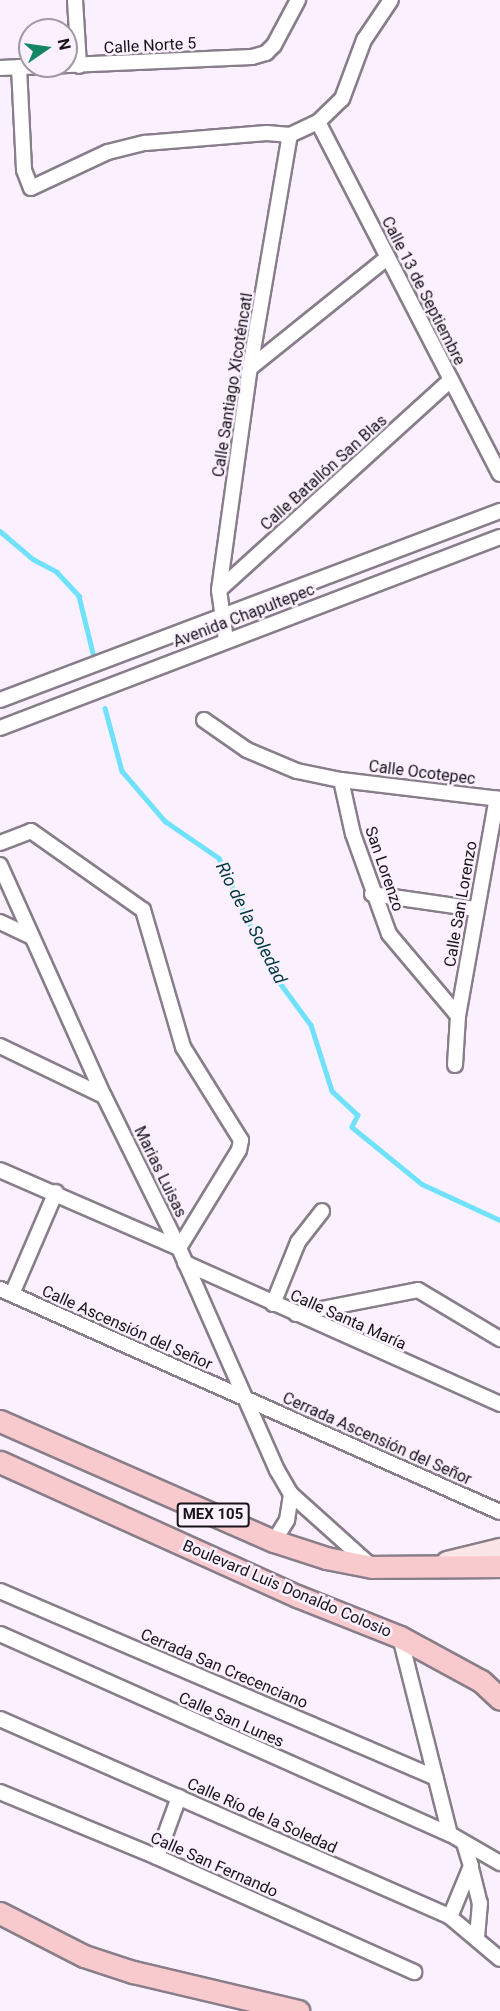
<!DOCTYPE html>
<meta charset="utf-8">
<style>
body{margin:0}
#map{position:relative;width:500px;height:2011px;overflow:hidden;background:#fbf0fe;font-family:Roboto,sans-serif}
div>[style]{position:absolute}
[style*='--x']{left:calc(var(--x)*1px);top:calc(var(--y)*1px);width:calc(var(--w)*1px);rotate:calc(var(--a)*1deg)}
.stream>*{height:4.5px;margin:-2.25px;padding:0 2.25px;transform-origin:2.25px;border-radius:2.25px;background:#6fe1f8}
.roads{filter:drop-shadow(2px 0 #887e8a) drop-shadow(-2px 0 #887e8a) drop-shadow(0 2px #887e8a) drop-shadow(0 -2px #887e8a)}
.minor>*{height:14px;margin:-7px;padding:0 7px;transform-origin:7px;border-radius:7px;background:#fff}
.secondary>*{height:20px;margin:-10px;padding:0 10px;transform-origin:10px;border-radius:10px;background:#fce5e6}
.primary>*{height:21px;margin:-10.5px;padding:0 10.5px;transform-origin:10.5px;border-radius:10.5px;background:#f9cacd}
span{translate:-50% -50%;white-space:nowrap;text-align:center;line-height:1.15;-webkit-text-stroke:5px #fbf0fe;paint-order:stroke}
.shield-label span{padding:2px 4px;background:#fbf0fe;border:2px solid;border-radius:4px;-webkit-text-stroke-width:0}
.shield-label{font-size:15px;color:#171318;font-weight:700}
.street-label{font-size:16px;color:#171318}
.water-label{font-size:18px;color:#003943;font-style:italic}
.north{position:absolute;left:18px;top:18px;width:60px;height:60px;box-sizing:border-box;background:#fbf0fe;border:2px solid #a098a2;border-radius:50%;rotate:77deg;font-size:16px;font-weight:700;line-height:24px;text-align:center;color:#171318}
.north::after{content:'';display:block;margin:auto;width:21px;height:27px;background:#148666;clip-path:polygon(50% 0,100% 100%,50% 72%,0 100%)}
</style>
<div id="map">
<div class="stream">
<div style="--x:0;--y:531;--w:43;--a:40.3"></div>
<div style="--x:33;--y:559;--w:27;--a:28"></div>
<div style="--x:57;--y:572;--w:33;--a:47"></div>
<div style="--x:79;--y:596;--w:59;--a:76.2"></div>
<div style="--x:105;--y:708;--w:65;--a:74.9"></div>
<div style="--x:122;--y:771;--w:66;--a:49.3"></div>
<div style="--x:165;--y:821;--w:65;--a:34.4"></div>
<div style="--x:219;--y:858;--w:126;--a:65.1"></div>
<div style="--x:272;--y:972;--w:66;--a:53.7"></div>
<div style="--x:311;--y:1025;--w:69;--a:72.3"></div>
<div style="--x:332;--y:1091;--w:35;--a:43"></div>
<div style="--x:358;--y:1115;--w:13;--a:117"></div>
<div style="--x:352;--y:1127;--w:90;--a:39.2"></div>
<div style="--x:422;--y:1184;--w:86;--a:24.8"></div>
</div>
<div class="roads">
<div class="minor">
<div style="--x:75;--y:0;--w:66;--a:86.5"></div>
<div style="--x:19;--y:67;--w:103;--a:87.2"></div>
<div style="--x:24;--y:170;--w:19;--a:69"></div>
<div style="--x:31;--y:188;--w:85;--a:-25.1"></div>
<div style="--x:108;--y:152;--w:38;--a:-14"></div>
<div style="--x:145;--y:143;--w:122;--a:-4.7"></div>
<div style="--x:267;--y:133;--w:23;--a:5"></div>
<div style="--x:290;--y:135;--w:31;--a:-25"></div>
<div style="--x:318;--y:122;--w:33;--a:-44"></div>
<div style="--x:342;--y:99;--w:63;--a:-69.6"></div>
<div style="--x:364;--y:40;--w:48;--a:-56"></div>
<div style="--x:0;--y:68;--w:252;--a:-2.5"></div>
<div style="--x:252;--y:57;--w:15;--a:-16"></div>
<div style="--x:266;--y:53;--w:11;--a:-45"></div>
<div style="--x:274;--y:45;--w:51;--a:-61.9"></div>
<div style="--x:318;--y:122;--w:396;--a:62.7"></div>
<div style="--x:250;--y:368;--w:176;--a:-38.8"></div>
<div style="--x:219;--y:590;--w:313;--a:-42.2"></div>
<div style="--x:226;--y:640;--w:50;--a:-98"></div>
<div style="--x:219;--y:590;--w:224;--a:-82.1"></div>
<div style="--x:250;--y:368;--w:236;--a:-80.3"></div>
<div style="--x:0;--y:700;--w:535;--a:-20.71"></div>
<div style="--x:204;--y:720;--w:52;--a:34.9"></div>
<div style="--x:247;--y:750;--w:54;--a:22.8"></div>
<div style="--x:297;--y:771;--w:45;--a:11.6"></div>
<div style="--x:341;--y:780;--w:160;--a:6.8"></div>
<div style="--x:0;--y:728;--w:535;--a:-20.91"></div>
<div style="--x:341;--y:780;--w:55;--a:77.5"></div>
<div style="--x:353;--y:834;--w:106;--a:70.2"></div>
<div style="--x:389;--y:934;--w:107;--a:49.9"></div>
<div style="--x:0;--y:843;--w:33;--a:-21"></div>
<div style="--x:31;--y:831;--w:137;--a:35.2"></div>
<div style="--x:143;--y:910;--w:143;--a:73.7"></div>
<div style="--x:183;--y:1047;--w:110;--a:58.1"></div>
<div style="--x:241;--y:1140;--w:10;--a:101"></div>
<div style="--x:239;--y:1150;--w:115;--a:121.5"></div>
<div style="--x:179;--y:1248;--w:195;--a:-156.5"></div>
<div style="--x:0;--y:865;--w:253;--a:65.8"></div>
<div style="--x:104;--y:1096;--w:169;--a:63.7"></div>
<div style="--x:179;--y:1248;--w:243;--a:66.2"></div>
<div style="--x:277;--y:1470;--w:28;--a:60"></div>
<div style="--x:291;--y:1494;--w:105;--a:41.9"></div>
<div style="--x:372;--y:894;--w:105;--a:8.2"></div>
<div style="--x:0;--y:922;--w:35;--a:25"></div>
<div style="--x:0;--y:1046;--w:115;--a:25.7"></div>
<div style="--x:455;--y:1065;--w:49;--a:-86.5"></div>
<div style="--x:458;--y:1016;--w:221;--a:-79.9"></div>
<div style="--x:185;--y:1263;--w:345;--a:24.1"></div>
<div style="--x:0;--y:1289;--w:547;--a:24.04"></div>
<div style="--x:12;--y:1294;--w:111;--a:-66.7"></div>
<div style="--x:273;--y:1304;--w:67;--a:-68"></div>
<div style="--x:298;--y:1242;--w:39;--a:-52"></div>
<div style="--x:296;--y:1314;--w:124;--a:-11.1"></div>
<div style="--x:418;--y:1290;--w:96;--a:30.9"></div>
<div style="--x:274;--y:1541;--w:25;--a:-58"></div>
<div style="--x:287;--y:1520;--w:26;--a:-81"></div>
<div style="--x:0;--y:1591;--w:474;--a:23.2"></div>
<div style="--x:0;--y:1634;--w:492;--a:24"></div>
<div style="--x:450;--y:1834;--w:58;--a:30.1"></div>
<div style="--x:400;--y:1637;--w:203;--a:75.8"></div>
<div style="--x:0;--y:1719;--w:492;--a:23.7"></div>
<div style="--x:450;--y:1917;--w:65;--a:40"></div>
<div style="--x:0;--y:1792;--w:170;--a:22.5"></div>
<div style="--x:157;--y:1857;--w:282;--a:24.1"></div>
<div style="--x:157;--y:1857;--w:64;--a:-69.9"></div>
<div style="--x:471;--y:1868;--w:36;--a:76"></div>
<div style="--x:480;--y:1903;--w:35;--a:95"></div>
<div style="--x:450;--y:1917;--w:55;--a:-67.6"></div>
<div style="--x:471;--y:1866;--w:24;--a:-107"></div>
</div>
<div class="secondary">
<div style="--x:447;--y:1562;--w:55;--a:-13.8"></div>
</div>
<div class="primary">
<div style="--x:0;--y:1421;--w:299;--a:23.7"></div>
<div style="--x:274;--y:1541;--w:55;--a:18.1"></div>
<div style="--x:326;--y:1558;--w:47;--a:11.1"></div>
<div style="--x:372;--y:1567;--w:128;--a:-0.4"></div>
<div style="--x:0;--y:1462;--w:326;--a:24.3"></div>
<div style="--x:297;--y:1596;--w:111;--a:21.7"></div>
<div style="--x:400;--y:1637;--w:92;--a:28.5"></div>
<div style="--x:481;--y:1681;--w:26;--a:43"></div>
<div style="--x:0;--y:1913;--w:94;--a:27.1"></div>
<div style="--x:84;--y:1956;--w:52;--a:18.1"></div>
<div style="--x:133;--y:1972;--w:170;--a:13.3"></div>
</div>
</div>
<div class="shield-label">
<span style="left:213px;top:1515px">MEX 105</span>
</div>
<div class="street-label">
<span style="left:150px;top:46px;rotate:-3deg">Calle Norte 5</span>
<span style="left:423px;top:291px;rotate:63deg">Calle 13 de Septiembre</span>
<span style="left:233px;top:385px;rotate:-81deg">Calle Santiago Xicoténcatl</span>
<span style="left:324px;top:473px;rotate:-42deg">Calle Batallón San Blas</span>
<span style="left:244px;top:616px;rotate:-21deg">Avenida Chapultepec</span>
<span style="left:422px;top:773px;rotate:7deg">Calle Ocotepec</span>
<span style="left:384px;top:869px;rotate:71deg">San Lorenzo</span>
<span style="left:461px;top:904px;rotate:-80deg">Calle San Lorenzo</span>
<span style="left:160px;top:1172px;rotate:64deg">Marias Luisas</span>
<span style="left:348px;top:1320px;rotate:24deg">Calle Santa María</span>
<span style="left:127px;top:1328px;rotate:24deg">Calle Ascensión del Señor</span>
<span style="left:377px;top:1439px;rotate:24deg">Cerrada Ascensión del Señor</span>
<span style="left:287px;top:1589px;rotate:23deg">Boulevard Luis Donaldo Colosio</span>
<span style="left:224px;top:1669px;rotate:23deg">Cerrada San Crecenciano</span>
<span style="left:231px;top:1720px;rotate:24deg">Calle San Lunes</span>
<span style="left:262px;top:1816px;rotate:24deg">Calle Río de la Soledad</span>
<span style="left:214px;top:1865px;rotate:24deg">Calle San Fernando</span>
</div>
<div class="water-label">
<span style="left:251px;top:923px;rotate:63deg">Rio de la Soledad</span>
</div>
<div class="north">N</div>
</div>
